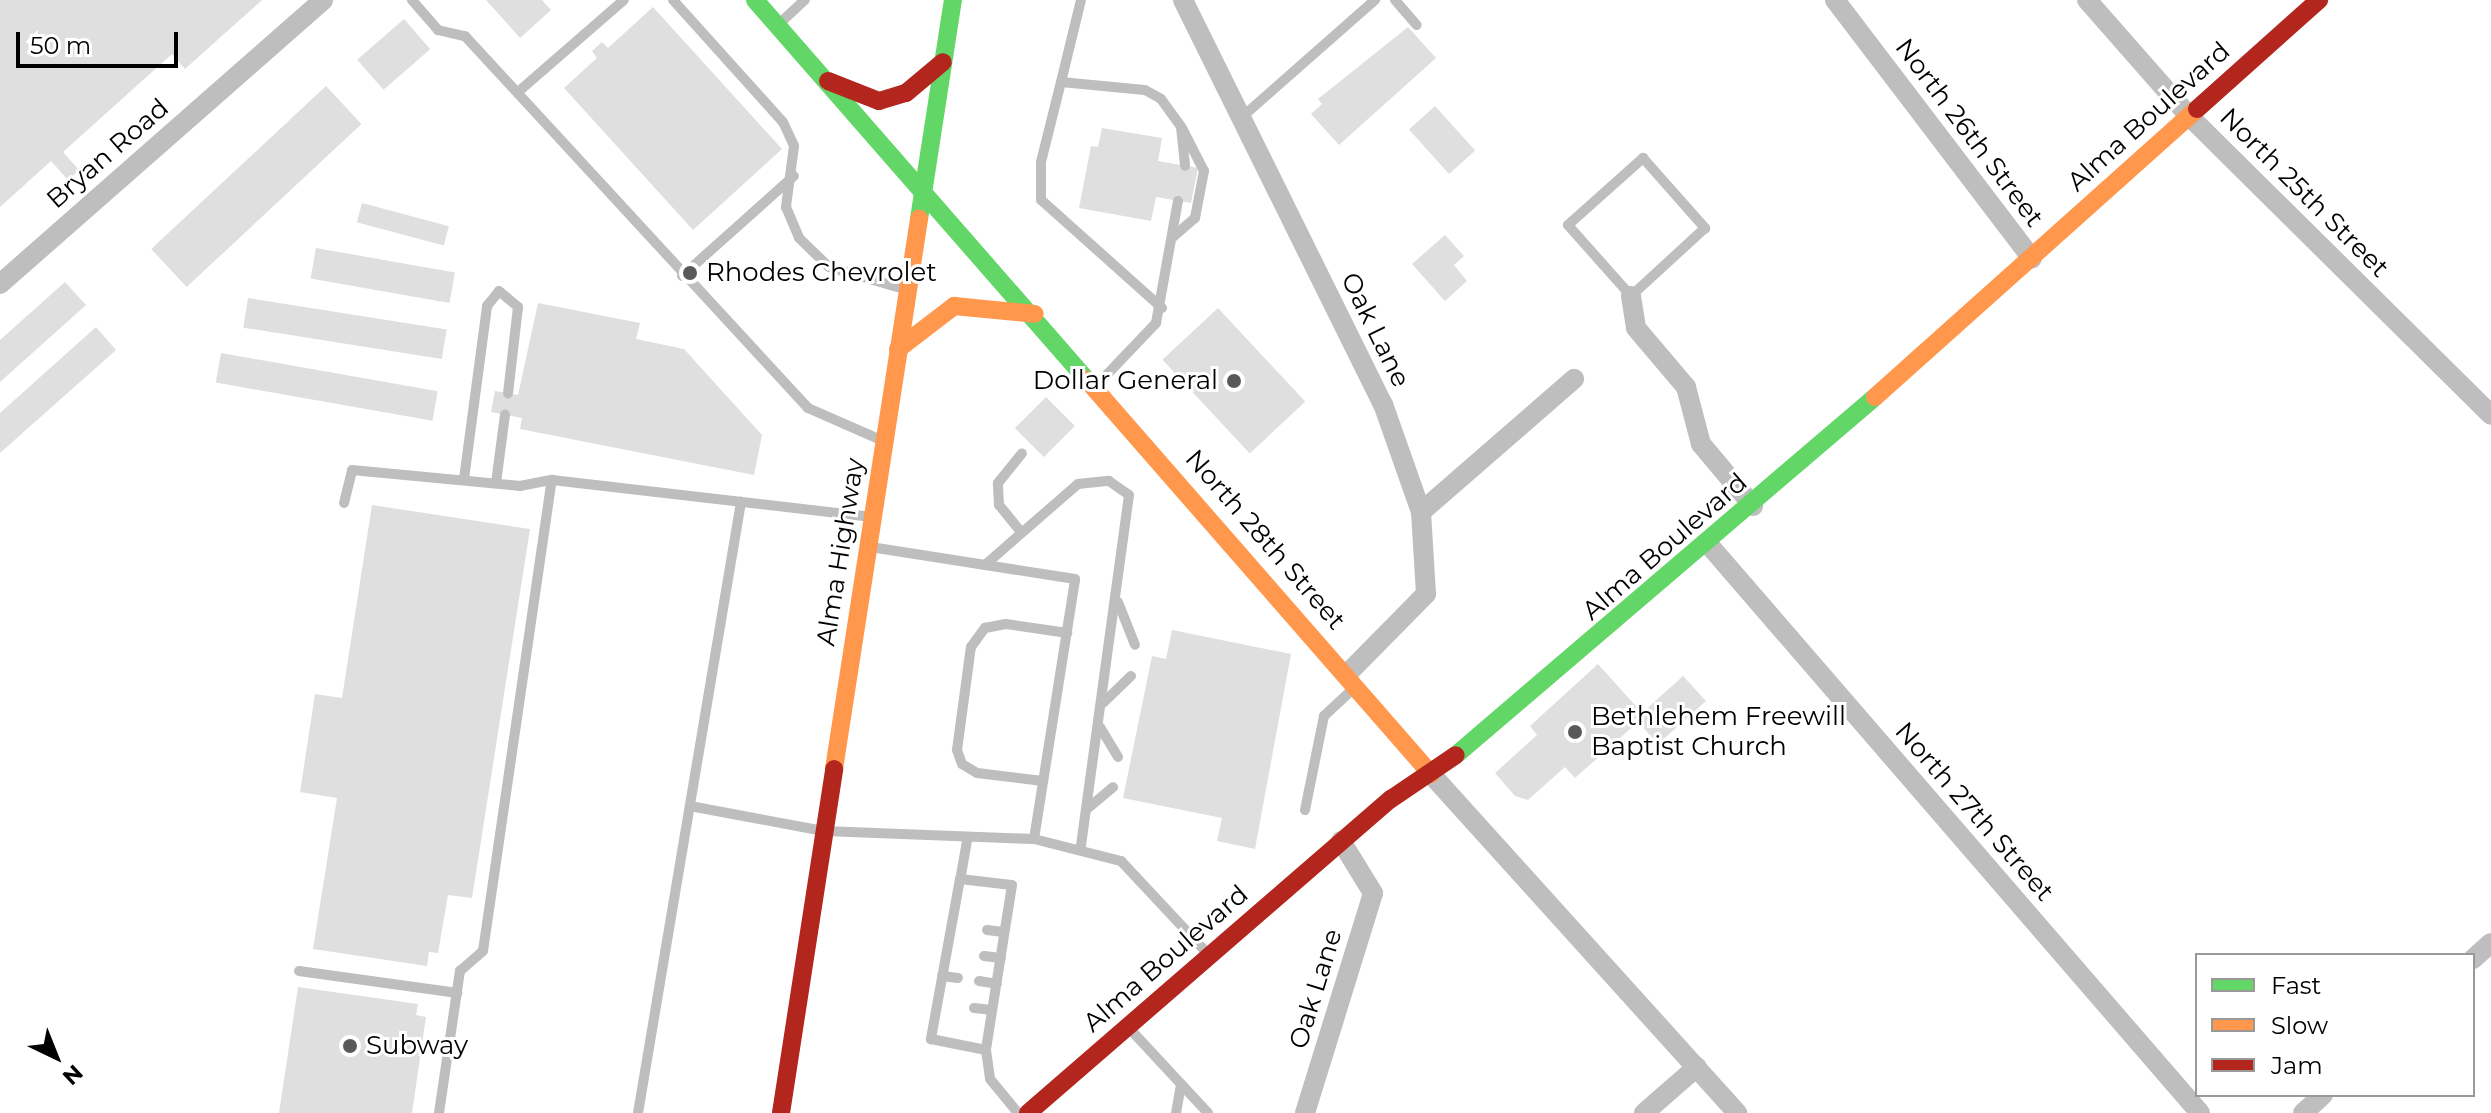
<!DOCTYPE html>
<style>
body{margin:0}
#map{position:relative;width:2491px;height:1113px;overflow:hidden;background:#fff;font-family:Montserrat,sans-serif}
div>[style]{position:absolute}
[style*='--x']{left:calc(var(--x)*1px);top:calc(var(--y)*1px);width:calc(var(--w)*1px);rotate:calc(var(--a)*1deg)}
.building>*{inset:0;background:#dfdfdf;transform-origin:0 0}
.lane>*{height:10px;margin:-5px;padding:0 5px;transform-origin:5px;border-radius:5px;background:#bebebe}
.street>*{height:20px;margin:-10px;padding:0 10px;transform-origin:10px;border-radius:10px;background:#bebebe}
.fast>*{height:18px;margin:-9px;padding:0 9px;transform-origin:9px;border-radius:9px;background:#63d668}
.slow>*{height:18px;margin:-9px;padding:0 9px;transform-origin:9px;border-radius:9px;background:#ff974d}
.jam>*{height:18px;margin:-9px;padding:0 9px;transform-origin:9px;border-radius:9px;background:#b3261e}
.dots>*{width:22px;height:22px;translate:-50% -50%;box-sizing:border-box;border:4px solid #fff;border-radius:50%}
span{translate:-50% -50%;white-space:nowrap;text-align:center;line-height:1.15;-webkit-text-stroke:6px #fff;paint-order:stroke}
.street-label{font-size:26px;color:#000}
.poi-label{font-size:26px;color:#000}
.left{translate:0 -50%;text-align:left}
.right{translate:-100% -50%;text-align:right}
.legend{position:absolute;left:2195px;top:953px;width:280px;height:144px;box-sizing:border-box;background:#fff;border:2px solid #999;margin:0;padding:10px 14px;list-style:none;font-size:24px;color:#000}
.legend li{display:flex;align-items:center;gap:16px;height:40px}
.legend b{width:40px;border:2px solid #999}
.north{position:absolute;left:16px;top:1017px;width:80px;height:80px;-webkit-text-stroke:6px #fff;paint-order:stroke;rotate:137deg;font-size:22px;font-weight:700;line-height:32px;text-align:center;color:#000}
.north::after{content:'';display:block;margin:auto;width:28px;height:36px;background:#000;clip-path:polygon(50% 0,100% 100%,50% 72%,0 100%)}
.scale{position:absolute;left:16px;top:32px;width:162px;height:36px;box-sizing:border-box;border:4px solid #000;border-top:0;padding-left:10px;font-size:24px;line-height:28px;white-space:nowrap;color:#000;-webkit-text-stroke:6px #fff;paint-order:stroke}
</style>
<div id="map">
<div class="building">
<div style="clip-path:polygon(0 0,262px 0,185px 69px,172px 54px,63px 152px,79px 170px,68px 180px,51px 161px,0 207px)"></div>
<div style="clip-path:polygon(486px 0,542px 0,551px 10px,520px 38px)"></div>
<div style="clip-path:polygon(653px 7px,782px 149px,693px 230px,564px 88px,597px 58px,592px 51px,602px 42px,608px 48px)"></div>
<div style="left:404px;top:19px;width:40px;height:62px;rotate:49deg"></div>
<div style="clip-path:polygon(1408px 27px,1436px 58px,1339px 145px,1311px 114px,1322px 104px,1318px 99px)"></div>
<div style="left:326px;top:86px;width:52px;height:239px;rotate:47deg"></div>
<div style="left:1435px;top:106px;width:60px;height:35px;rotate:48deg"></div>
<div style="clip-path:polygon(1102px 128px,1162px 138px,1158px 161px,1198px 168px,1191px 203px,1156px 197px,1151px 221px,1079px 208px,1091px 146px,1098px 147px)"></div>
<div style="left:362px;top:203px;width:90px;height:20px;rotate:15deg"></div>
<div style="clip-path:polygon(1445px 235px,1464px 256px,1454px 265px,1467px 281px,1445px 301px,1412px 264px)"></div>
<div style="left:316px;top:248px;width:141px;height:31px;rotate:10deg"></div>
<div style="clip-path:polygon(65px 282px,86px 305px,0 382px,0 340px)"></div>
<div style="left:248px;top:298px;width:201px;height:30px;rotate:9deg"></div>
<div style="clip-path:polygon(538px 303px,640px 323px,636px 339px,684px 349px,762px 435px,754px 475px,520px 429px,522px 418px,491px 412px,495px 391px,518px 395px)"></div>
<div style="left:1218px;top:308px;width:128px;height:76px;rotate:47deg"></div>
<div style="clip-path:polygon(96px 327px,116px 350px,0 453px,0 413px)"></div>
<div style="left:221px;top:353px;width:220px;height:30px;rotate:10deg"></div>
<div style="left:1046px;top:397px;width:41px;height:44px;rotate:45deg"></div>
<div style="clip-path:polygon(372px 505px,530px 529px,472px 898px,448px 895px,438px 953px,429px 952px,427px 966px,313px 949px,337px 798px,300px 792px,315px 694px,342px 698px)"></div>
<div style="clip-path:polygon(1172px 630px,1291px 654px,1255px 849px,1217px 841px,1222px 818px,1123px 798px,1152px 656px,1166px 659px)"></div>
<div style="clip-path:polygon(1598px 664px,1642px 713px,1683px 676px,1706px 701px,1658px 744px,1638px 722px,1575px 778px,1565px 767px,1528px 800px,1515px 796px,1495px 773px,1537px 735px,1530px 726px)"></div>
<div style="clip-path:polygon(298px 987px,418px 1004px,416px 1015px,426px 1017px,412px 1113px,279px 1113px)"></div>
</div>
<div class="lane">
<div style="--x:412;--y:0;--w:40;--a:49"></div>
<div style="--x:438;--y:30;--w:28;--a:13"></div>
<div style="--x:465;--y:36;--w:506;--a:47.32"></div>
<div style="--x:808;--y:408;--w:80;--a:23.7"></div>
<div style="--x:673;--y:0;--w:164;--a:48"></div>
<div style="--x:783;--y:122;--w:26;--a:65"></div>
<div style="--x:794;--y:146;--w:62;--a:97.5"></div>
<div style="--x:786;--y:207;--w:34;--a:67"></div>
<div style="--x:799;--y:238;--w:42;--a:44"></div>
<div style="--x:829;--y:267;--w:78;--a:16.3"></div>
<div style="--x:1395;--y:0;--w:33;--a:49"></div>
<div style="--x:780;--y:23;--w:34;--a:-43"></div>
<div style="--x:1061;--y:82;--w:84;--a:-76.3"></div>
<div style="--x:518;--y:92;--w:140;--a:-41"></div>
<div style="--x:1241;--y:118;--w:179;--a:-41.4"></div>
<div style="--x:1643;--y:158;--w:94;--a:48.5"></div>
<div style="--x:1705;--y:228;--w:100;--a:137.4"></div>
<div style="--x:1631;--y:296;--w:95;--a:-131.6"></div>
<div style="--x:1568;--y:225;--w:101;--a:-41.8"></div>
<div style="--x:1173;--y:237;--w:29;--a:-41"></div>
<div style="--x:1195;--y:218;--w:48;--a:-79.2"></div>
<div style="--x:1204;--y:171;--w:48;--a:-117.1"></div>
<div style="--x:682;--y:276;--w:150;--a:-41.8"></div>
<div style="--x:1162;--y:308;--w:162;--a:-138.2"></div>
<div style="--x:1041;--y:200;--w:38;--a:-90"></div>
<div style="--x:1041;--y:162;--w:82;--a:-76"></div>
<div style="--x:1061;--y:82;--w:84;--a:5.4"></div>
<div style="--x:1145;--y:90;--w:18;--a:29"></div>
<div style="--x:1161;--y:99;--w:34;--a:54"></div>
<div style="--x:1181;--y:127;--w:39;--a:84"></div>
<div style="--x:1097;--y:385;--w:86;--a:-46.4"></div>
<div style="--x:1156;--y:323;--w:124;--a:-79.8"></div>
<div style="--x:464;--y:479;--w:175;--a:-82.4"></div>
<div style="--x:487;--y:306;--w:19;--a:-51"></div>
<div style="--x:499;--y:291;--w:25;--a:40"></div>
<div style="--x:518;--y:307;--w:87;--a:96.6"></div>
<div style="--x:496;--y:483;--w:69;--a:-82.5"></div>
<div style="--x:344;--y:503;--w:34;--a:-76"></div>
<div style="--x:352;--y:470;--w:169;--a:5.4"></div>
<div style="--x:520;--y:486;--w:33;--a:-11"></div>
<div style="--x:552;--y:480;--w:320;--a:6.6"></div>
<div style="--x:1021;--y:532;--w:35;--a:-129"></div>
<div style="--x:999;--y:505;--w:22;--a:-93"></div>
<div style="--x:998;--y:483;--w:38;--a:-51"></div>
<div style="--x:985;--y:565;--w:123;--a:-41.1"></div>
<div style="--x:1078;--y:484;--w:31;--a:-6"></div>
<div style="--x:1109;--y:481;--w:24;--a:35"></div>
<div style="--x:1129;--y:495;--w:354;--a:97.8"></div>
<div style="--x:1118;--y:602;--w:46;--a:68.4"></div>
<div style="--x:1103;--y:703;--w:39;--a:-44"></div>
<div style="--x:1100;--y:727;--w:35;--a:59"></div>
<div style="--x:1043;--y:781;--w:66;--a:-173.1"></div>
<div style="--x:977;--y:773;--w:17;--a:-149"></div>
<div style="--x:962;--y:764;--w:15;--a:-110"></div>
<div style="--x:957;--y:750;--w:104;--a:-82.3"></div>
<div style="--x:971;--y:647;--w:24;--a:-54"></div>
<div style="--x:985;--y:628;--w:21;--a:-11"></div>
<div style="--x:1006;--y:624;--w:62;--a:8.4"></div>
<div style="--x:690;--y:806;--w:136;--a:10.6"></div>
<div style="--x:824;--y:831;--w:210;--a:2.2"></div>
<div style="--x:1034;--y:839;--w:263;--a:-81"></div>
<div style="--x:1075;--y:579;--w:207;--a:-171.1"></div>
<div style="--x:1087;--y:809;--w:34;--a:-40"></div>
<div style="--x:1305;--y:810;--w:96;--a:-78.6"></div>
<div style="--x:1324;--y:716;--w:40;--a:-43"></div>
<div style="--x:1034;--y:839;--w:90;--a:14.2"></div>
<div style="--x:1121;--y:861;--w:127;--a:46.9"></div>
<div style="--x:967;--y:841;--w:39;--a:100"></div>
<div style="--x:960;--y:879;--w:52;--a:6.6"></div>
<div style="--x:1012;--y:885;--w:167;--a:99"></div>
<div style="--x:986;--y:1050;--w:29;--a:82"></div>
<div style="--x:990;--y:1079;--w:44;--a:50.5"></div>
<div style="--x:960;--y:879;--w:163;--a:100.3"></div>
<div style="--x:931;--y:1039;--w:56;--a:11.3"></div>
<div style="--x:987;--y:930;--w:17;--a:7"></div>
<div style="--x:984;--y:956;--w:17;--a:7"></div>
<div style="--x:299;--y:971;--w:160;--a:7.9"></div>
<div style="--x:942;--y:976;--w:16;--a:7"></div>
<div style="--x:979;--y:981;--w:18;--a:9"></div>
<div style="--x:974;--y:1008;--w:18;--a:6"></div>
<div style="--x:1129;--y:1028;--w:116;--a:47.1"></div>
<div style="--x:439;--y:1113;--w:144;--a:-81.6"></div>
<div style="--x:460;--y:971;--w:30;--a:-41"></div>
<div style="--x:483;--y:951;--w:476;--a:-81.7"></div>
<div style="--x:638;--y:1113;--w:620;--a:-80.43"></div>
<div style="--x:1176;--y:1113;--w:28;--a:-80"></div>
</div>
<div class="street">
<div style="--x:1183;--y:0;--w:451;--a:63.7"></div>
<div style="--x:1383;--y:404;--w:114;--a:70.6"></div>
<div style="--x:1421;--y:512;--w:82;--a:86.5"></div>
<div style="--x:1426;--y:594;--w:112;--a:134.6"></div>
<div style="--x:1835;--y:0;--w:325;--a:52.7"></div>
<div style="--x:2087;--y:0;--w:153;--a:48.7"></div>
<div style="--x:2188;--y:115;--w:426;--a:44.7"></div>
<div style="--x:0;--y:284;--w:430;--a:-41.3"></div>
<div style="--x:1631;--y:296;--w:32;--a:81"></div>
<div style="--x:1636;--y:328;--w:77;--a:49.7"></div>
<div style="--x:1686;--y:387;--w:59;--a:75.3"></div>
<div style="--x:1701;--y:444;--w:81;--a:50"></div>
<div style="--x:1421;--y:512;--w:203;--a:-41"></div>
<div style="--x:1709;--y:545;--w:751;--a:49.16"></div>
<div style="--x:1431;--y:774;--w:457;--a:47.9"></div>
<div style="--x:2473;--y:959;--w:24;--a:-42"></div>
<div style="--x:1305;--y:1113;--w:230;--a:-72.8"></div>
<div style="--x:1373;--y:893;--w:61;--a:-121.6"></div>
<div style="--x:1644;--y:1113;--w:70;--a:-41"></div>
<div style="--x:2303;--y:1113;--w:27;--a:-42"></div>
</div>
<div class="fast">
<div style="--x:755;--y:0;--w:505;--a:48.86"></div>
<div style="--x:919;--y:219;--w:222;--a:-81.2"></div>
<div style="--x:1456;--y:755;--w:551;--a:-40.51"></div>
</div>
<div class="slow">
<div style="--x:898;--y:349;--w:71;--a:-37.5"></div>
<div style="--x:954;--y:306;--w:81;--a:5.6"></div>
<div style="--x:1087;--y:380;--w:523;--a:48.88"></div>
<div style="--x:1875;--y:397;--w:432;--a:-41.8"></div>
<div style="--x:834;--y:769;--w:557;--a:-81.21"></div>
</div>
<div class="jam">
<div style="--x:828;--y:81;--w:55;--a:21.4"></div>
<div style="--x:879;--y:101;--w:28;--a:-17"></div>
<div style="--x:906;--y:93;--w:48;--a:-40"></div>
<div style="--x:2197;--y:109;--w:164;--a:-41.8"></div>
<div style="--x:781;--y:1113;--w:348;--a:-81.2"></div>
<div style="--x:1028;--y:1113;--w:480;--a:-40.9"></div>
<div style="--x:1391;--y:799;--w:78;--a:-34.1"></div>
</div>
<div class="dots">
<div style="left:690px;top:273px;background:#595959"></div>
<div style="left:1234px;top:381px;background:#595959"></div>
<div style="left:1575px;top:732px;background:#595959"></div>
<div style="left:350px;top:1046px;background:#595959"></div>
</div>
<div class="street-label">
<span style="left:2149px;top:117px;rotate:-42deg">Alma Boulevard</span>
<span style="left:1969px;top:133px;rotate:53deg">North 26th Street</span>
<span style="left:108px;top:154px;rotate:-41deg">Bryan Road</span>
<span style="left:2304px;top:193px;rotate:45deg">North 25th Street</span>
<span style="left:1375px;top:330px;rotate:64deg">Oak Lane</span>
<span style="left:1265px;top:540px;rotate:49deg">North 28th Street</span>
<span style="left:1665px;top:547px;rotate:-41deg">Alma Boulevard</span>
<span style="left:841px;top:552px;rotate:-81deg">Alma Highway</span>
<span style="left:1974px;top:812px;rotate:49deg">North 27th Street</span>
<span style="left:1166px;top:959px;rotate:-41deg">Alma Boulevard</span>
<span style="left:1316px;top:989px;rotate:-73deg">Oak Lane</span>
</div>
<div class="poi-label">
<span class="left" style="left:706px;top:273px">Rhodes Chevrolet</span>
<span class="right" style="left:1218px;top:381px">Dollar General</span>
<span class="left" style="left:1591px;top:732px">Bethlehem Freewill<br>Baptist Church</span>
<span class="left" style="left:366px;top:1046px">Subway</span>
</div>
<ul class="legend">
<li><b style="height:10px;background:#63d668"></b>Fast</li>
<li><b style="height:10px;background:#ff974d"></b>Slow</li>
<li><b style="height:10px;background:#b3261e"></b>Jam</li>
</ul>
<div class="north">N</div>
<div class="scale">50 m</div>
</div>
